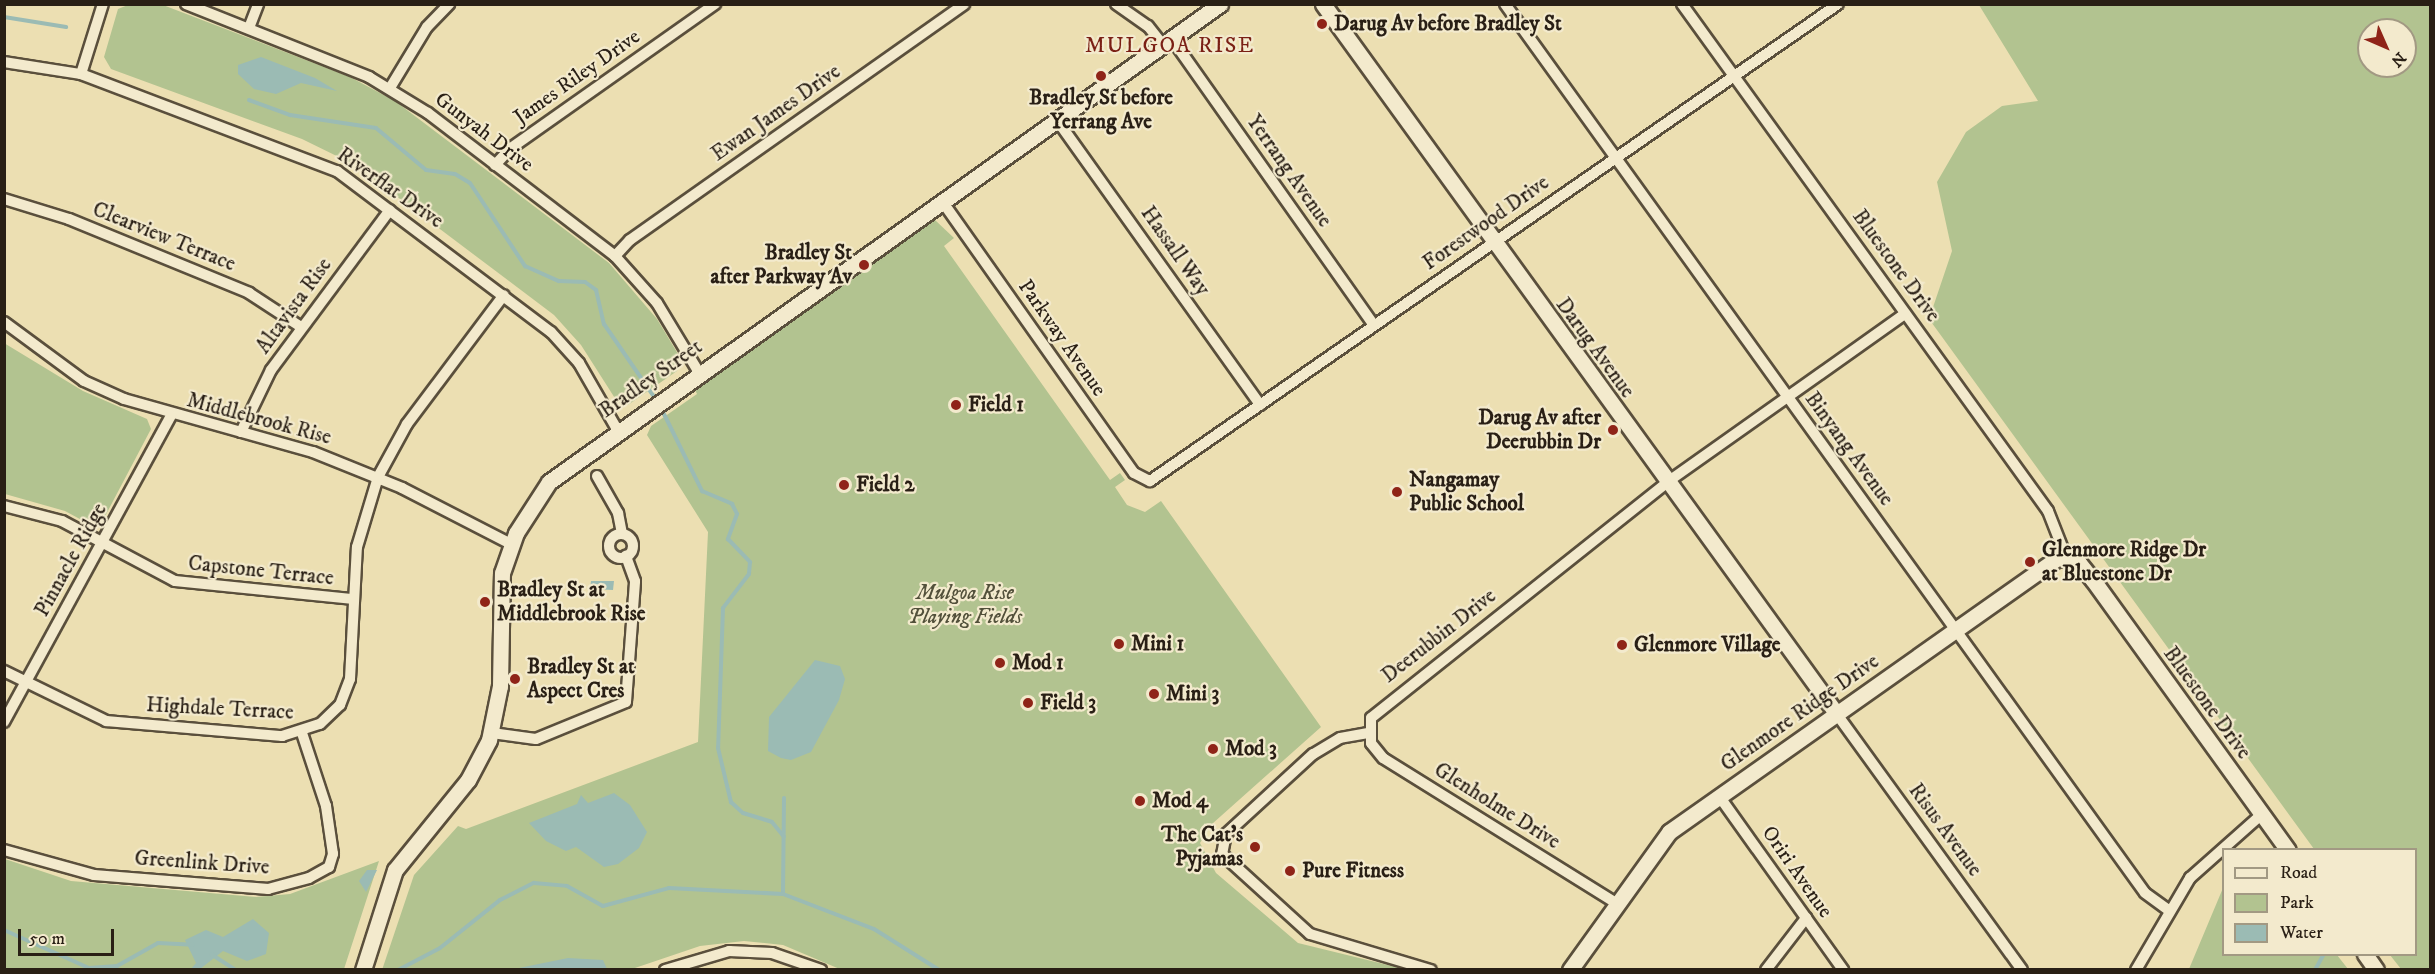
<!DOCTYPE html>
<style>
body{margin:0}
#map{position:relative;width:2435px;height:974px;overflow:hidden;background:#ecdfb2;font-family:"IM FELL DW Pica",serif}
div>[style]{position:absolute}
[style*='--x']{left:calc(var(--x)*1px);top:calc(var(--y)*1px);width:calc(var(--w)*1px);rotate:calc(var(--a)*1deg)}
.green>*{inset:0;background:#b2c390}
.water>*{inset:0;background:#9bbbb4}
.stream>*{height:4px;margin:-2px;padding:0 2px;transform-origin:2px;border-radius:2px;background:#9bbbb4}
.roads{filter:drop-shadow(2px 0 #5a4f3c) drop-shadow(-2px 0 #5a4f3c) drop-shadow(0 2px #5a4f3c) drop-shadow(0 -2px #5a4f3c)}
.street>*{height:10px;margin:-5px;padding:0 5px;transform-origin:5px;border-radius:5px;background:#f3eacd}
.street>.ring{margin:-5px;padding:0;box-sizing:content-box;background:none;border:10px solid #f3eacd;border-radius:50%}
.secondary>*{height:15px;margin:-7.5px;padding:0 7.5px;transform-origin:7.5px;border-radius:7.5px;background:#f3eacd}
.dots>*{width:16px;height:16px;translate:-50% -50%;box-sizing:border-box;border:3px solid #f3eacd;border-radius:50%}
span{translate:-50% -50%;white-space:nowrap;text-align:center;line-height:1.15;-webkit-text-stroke:4.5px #f3eacd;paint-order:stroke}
.poi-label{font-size:21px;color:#291f15;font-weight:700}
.left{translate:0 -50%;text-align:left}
.right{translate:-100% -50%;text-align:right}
.street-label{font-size:21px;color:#291f15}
.park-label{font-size:21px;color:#52503a;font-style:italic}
.neighbourhood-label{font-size:22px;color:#7a1f14;letter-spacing:1.5px}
.frame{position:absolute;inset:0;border:6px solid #291f15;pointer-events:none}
.legend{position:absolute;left:2222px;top:848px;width:195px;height:108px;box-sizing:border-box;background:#f3eacd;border:2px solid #a29983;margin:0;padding:8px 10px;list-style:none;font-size:18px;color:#291f15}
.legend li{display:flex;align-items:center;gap:12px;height:30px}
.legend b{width:30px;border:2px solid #a29983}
.north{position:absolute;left:2357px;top:18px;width:60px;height:60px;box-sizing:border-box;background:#f3eacd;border:2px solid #a29983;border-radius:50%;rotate:135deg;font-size:16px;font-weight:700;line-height:24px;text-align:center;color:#291f15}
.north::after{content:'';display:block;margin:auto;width:21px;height:27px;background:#8f2418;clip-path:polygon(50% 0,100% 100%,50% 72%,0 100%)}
.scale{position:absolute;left:18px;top:929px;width:96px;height:27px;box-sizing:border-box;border:3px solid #291f15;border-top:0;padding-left:8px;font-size:18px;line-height:21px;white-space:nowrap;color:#291f15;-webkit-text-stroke:4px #f3eacd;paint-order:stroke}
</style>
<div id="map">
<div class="green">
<div style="clip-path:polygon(128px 5px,163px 5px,350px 77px,395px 101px,609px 263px,657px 319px,681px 359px,677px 371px,628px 405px,618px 403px,581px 345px,554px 315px,355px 165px,302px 139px,111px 69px,104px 57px,118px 9px)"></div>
<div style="clip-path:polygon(evenodd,1979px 5px,2430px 5px,2430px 969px,2401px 969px,2390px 955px,2416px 954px,2416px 850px,2314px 849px,1929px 319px,1952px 251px,1937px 182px,1966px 132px,2002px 106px,2038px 101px,1979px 5px,2369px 30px,2405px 30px,2405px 66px,2369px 66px,2369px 30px)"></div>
<div style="clip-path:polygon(935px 220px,954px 238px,944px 246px,1105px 473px,1110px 480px,1120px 473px,1125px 480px,1115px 487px,1127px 505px,1145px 512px,1161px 501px,1321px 727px,1212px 824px,1200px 843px,1216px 873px,1298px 943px,1404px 969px,842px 970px,783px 945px,744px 941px,700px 946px,632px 969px,382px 970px,414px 875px,458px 826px,466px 829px,698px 742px,708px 532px,647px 435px,651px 426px,697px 394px,693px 386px)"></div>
<div style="clip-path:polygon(4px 343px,83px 391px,147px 419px,151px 429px,102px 522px,91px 525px,65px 511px,5px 494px)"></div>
<div style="clip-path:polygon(5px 859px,71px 881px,256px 897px,290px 894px,379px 861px,344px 969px,5px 970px)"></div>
<div style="clip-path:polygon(2223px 888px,2224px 954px,2337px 955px,2348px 969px,2189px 969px)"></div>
</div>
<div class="water">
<div style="clip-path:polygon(261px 57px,315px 78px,337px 91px,301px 83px,276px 94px,254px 89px,238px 74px,238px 65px)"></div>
<div style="clip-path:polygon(591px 581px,614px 581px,613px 590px,590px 589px)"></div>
<div style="clip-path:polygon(815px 660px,840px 666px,845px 679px,839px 700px,811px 752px,791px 760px,781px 758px,768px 751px,769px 717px)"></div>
<div style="clip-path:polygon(614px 793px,630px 805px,647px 832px,639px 848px,618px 864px,604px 867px,576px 847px,566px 851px,546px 841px,529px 823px,577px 804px,581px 795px,588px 803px)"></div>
<div style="clip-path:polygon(367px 870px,377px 870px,366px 892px,359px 881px)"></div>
<div style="clip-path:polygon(253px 919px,269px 933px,266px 954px,247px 961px,223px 951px,200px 969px,191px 969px,196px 963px,185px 940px,206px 930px,223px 937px)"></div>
<div style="clip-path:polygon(568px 958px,603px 960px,607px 969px,514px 969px)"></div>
</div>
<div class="stream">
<div style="--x:4;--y:17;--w:63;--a:9.2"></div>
<div style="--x:249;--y:100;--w:44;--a:20.1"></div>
<div style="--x:290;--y:115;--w:87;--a:8.6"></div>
<div style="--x:376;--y:128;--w:65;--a:40"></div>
<div style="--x:426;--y:170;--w:29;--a:8"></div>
<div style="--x:455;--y:174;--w:17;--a:31"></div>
<div style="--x:470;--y:183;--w:100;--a:56.5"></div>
<div style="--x:525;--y:266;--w:37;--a:24"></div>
<div style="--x:559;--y:281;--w:26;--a:2"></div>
<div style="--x:585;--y:282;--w:14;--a:36"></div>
<div style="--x:596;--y:290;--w:35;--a:77"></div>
<div style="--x:604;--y:324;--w:93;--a:55.5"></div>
<div style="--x:661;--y:408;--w:93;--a:63.7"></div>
<div style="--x:702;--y:491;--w:33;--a:23"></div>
<div style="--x:732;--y:504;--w:11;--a:63"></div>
<div style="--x:737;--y:514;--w:27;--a:110"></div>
<div style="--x:728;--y:539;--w:32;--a:46"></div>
<div style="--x:750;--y:562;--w:12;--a:95"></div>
<div style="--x:749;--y:574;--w:43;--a:127.4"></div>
<div style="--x:723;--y:608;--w:140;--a:92"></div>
<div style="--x:718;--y:748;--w:56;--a:76.5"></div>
<div style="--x:731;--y:802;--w:16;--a:43"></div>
<div style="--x:743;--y:813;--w:30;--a:17"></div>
<div style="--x:772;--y:822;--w:19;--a:51"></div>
<div style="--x:783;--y:894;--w:96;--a:-89.4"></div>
<div style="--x:4;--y:930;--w:93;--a:24.1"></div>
<div style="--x:89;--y:968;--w:28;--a:-4"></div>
<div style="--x:117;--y:966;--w:47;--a:-29.3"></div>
<div style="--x:158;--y:943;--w:35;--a:3"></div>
<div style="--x:211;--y:954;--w:30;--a:33"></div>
<div style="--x:288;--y:970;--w:27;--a:0"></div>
<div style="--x:398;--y:970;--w:47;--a:-27.6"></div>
<div style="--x:440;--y:948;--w:77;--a:-38.7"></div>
<div style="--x:500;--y:900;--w:38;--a:-27"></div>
<div style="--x:534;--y:883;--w:33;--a:5"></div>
<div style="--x:567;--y:886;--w:41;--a:29.1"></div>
<div style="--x:603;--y:906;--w:68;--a:-15.3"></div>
<div style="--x:669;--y:888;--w:114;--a:3"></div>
<div style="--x:783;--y:894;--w:97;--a:21"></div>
<div style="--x:874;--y:929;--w:77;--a:32.2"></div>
<div style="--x:2315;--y:970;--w:18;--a:-61"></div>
</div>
<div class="roads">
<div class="street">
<div style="--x:186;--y:4;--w:197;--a:21.7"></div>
<div style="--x:369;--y:77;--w:69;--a:31.4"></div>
<div style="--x:428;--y:113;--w:235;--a:37.4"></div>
<div style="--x:615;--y:256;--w:63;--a:48.2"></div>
<div style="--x:657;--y:303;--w:79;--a:58.9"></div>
<div style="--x:1116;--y:4;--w:39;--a:35"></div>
<div style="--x:1148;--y:26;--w:24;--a:52"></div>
<div style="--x:1505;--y:4;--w:1095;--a:54.25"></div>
<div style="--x:2145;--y:893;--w:27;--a:36"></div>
<div style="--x:1682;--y:4;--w:625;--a:54.17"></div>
<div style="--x:2048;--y:511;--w:49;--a:68.6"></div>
<div style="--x:249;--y:28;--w:26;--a:-69"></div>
<div style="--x:1172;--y:39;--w:350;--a:54.8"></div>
<div style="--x:4;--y:62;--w:78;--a:8.9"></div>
<div style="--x:81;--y:74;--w:274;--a:20.8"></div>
<div style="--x:337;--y:171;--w:268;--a:37"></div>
<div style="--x:551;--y:332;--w:42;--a:47.9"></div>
<div style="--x:579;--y:363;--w:76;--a:60.1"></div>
<div style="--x:81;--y:74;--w:73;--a:-72.6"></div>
<div style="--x:390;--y:88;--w:71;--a:-58.8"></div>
<div style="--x:427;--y:27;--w:32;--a:-46"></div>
<div style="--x:1057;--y:120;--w:350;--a:54.5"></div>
<div style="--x:495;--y:165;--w:23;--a:-47"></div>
<div style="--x:511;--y:148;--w:250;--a:-35.2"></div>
<div style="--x:4;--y:199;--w:68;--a:17.1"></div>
<div style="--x:69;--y:219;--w:195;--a:22.3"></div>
<div style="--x:249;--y:293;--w:62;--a:33.2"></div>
<div style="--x:942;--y:201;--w:333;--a:54.8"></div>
<div style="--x:1134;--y:473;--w:18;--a:27"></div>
<div style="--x:1150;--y:481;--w:837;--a:-34.73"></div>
<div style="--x:615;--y:256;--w:22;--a:-47"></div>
<div style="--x:630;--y:240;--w:409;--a:-35.2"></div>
<div style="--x:4;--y:322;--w:99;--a:36.4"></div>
<div style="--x:84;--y:381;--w:44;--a:24.2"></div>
<div style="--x:124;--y:399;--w:196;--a:15.7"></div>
<div style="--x:313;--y:452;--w:96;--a:22"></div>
<div style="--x:402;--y:488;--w:123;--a:27.2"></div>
<div style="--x:241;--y:432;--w:69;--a:-64.2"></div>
<div style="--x:271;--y:370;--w:199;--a:-53.4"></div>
<div style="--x:597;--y:476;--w:43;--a:60.4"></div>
<div style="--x:618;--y:513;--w:21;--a:79"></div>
<div style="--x:4;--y:506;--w:60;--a:14.5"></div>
<div style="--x:62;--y:521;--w:128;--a:28"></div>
<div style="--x:175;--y:581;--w:177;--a:5.8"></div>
<div class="ring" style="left:609px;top:534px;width:14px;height:14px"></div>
<div style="--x:4;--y:671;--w:114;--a:26.1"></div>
<div style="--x:106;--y:721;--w:177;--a:4.9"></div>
<div style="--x:282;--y:736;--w:40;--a:-18"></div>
<div style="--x:320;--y:724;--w:28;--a:-44"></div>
<div style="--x:340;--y:705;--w:28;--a:-69"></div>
<div style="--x:350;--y:679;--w:132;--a:-87"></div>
<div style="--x:357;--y:547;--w:73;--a:-73.3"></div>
<div style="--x:378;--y:477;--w:60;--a:-61.3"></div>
<div style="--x:407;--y:424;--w:161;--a:-53.1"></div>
<div style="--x:1836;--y:713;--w:317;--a:54.1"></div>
<div style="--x:4;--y:722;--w:349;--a:-61.4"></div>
<div style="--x:492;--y:733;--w:44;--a:7.8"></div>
<div style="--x:536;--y:739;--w:97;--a:-22.3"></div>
<div style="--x:626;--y:702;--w:121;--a:-85.7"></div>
<div style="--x:635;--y:581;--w:27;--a:-110"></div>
<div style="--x:1368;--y:733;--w:28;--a:170"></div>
<div style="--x:1340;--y:738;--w:31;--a:149"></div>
<div style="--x:1313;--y:754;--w:118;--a:137.4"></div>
<div style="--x:1226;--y:834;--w:20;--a:101"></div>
<div style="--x:1222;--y:854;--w:119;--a:42.3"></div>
<div style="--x:1310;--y:934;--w:126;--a:16.6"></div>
<div style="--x:1719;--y:796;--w:214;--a:54.5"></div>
<div style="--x:4;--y:850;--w:93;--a:15.5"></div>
<div style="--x:94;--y:875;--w:175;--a:4.6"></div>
<div style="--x:268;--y:889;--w:42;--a:-15"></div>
<div style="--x:309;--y:878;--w:23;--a:-29"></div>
<div style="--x:329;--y:867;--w:14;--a:-73"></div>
<div style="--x:333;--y:854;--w:49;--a:-98.3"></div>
<div style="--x:326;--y:806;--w:77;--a:-108.2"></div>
<div style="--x:1616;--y:903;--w:274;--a:-148.1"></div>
<div style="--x:1383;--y:758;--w:19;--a:-129"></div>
<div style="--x:1371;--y:743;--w:25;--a:-90"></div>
<div style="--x:1371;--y:718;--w:377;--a:-38.5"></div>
<div style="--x:1666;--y:483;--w:293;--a:-35.3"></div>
<div style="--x:665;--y:970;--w:67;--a:-16.5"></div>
<div style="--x:729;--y:951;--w:43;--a:2.7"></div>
<div style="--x:772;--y:953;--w:52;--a:19.1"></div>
<div style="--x:1766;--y:970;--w:66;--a:-52.4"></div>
<div style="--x:2136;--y:970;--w:107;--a:-59.6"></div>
<div style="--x:2190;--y:878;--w:96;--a:-41.6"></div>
</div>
<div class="secondary">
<div style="--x:1323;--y:4;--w:875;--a:54.11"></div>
<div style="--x:2365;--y:954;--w:19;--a:55"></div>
<div style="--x:363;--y:970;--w:105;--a:-72.3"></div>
<div style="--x:395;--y:870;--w:116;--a:-51"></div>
<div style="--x:468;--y:780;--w:45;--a:-62.3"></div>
<div style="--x:489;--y:740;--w:55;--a:-78.5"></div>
<div style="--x:500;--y:686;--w:113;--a:-89"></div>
<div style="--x:502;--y:573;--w:42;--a:-70.7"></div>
<div style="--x:516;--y:533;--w:61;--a:-57.1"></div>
<div style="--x:549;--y:482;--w:824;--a:-35.46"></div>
<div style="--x:1570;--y:970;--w:170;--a:-54.3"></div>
<div style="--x:1669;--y:832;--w:477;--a:-35.2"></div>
<div style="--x:2059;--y:557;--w:21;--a:17"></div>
<div style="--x:2079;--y:563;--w:22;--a:51"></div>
<div style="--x:2093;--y:580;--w:333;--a:54.2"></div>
</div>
</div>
<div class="dots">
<div style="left:1322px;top:24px;background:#8f2418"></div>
<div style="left:1101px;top:76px;background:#8f2418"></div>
<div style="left:864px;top:265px;background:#8f2418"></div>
<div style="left:956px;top:405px;background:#8f2418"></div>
<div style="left:1613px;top:430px;background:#8f2418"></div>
<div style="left:844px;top:485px;background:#8f2418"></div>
<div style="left:1397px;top:492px;background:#8f2418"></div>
<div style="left:2030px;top:562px;background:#8f2418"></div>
<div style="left:485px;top:602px;background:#8f2418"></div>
<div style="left:1119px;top:644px;background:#8f2418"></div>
<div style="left:1622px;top:645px;background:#8f2418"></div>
<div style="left:1000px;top:663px;background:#8f2418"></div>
<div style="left:515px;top:679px;background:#8f2418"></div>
<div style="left:1154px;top:694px;background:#8f2418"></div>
<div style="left:1028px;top:703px;background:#8f2418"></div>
<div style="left:1213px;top:749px;background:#8f2418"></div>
<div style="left:1140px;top:801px;background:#8f2418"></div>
<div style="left:1255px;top:847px;background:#8f2418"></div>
<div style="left:1290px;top:871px;background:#8f2418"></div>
</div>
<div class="poi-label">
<span class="left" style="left:1334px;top:24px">Darug Av before Bradley St</span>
<span style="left:1101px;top:110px">Bradley St before<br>Yerrang Ave</span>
<span class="right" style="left:852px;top:265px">Bradley St<br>after Parkway Av</span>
<span class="left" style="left:968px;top:405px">Field 1</span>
<span class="right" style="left:1601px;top:430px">Darug Av after<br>Deerubbin Dr</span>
<span class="left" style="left:1409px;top:492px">Nangamay<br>Public School</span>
<span class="left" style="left:856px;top:485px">Field 2</span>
<span class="left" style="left:2042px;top:562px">Glenmore Ridge Dr<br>at Bluestone Dr</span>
<span class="left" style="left:497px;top:602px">Bradley St at<br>Middlebrook Rise</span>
<span class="left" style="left:1131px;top:644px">Mini 1</span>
<span class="left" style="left:1634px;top:645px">Glenmore Village</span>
<span class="left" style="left:1012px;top:663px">Mod 1</span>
<span class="left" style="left:527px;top:679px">Bradley St at<br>Aspect Cres</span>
<span class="left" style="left:1166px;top:694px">Mini 3</span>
<span class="left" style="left:1040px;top:703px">Field 3</span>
<span class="left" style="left:1225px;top:749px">Mod 3</span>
<span class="left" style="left:1152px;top:801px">Mod 4</span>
<span class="right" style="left:1243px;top:847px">The Cat's<br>Pyjamas</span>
<span class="left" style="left:1302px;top:871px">Pure Fitness</span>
</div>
<div class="street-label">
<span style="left:577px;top:77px;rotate:-35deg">James Riley Drive</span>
<span style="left:776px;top:113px;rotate:-35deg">Ewan James Drive</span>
<span style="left:484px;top:132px;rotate:37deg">Gunyah Drive</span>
<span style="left:1289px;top:171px;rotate:55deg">Yerrang Avenue</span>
<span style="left:390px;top:188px;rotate:35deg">Riverflat Drive</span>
<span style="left:1486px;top:223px;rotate:-35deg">Forestwood Drive</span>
<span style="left:164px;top:237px;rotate:22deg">Clearview Terrace</span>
<span style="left:1175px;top:251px;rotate:55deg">Hassall Way</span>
<span style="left:1896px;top:266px;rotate:54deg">Bluestone Drive</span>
<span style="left:294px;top:306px;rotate:-54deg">Altavista Rise</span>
<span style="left:1062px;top:338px;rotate:55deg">Parkway Avenue</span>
<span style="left:1595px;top:348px;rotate:54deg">Darug Avenue</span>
<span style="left:651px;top:379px;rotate:-35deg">Bradley Street</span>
<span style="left:259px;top:419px;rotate:15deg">Middlebrook Rise</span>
<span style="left:1849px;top:449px;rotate:54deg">Binyang Avenue</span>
<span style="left:71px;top:560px;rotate:-61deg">Pinnacle Ridge</span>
<span style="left:261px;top:571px;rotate:6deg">Capstone Terrace</span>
<span style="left:1439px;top:636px;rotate:-38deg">Deerubbin Drive</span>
<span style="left:2207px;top:703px;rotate:54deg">Bluestone Drive</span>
<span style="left:220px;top:709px;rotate:3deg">Highdale Terrace</span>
<span style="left:1800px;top:713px;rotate:-35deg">Glenmore Ridge Drive</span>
<span style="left:1497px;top:806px;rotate:32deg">Glenholme Drive</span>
<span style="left:1945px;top:830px;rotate:54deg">Risus Avenue</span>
<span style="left:202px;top:863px;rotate:4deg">Greenlink Drive</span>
<span style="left:1797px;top:872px;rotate:55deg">Oriri Avenue</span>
</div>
<div class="park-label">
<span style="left:965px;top:605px">Mulgoa Rise<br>Playing Fields</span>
</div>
<div class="neighbourhood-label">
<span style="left:1170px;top:46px">MULGOA RISE</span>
</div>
<div class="frame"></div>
<ul class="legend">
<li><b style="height:8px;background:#f3eacd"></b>Road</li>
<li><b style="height:16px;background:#b2c390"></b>Park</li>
<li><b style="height:16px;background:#9bbbb4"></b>Water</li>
</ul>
<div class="north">N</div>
<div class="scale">50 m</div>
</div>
